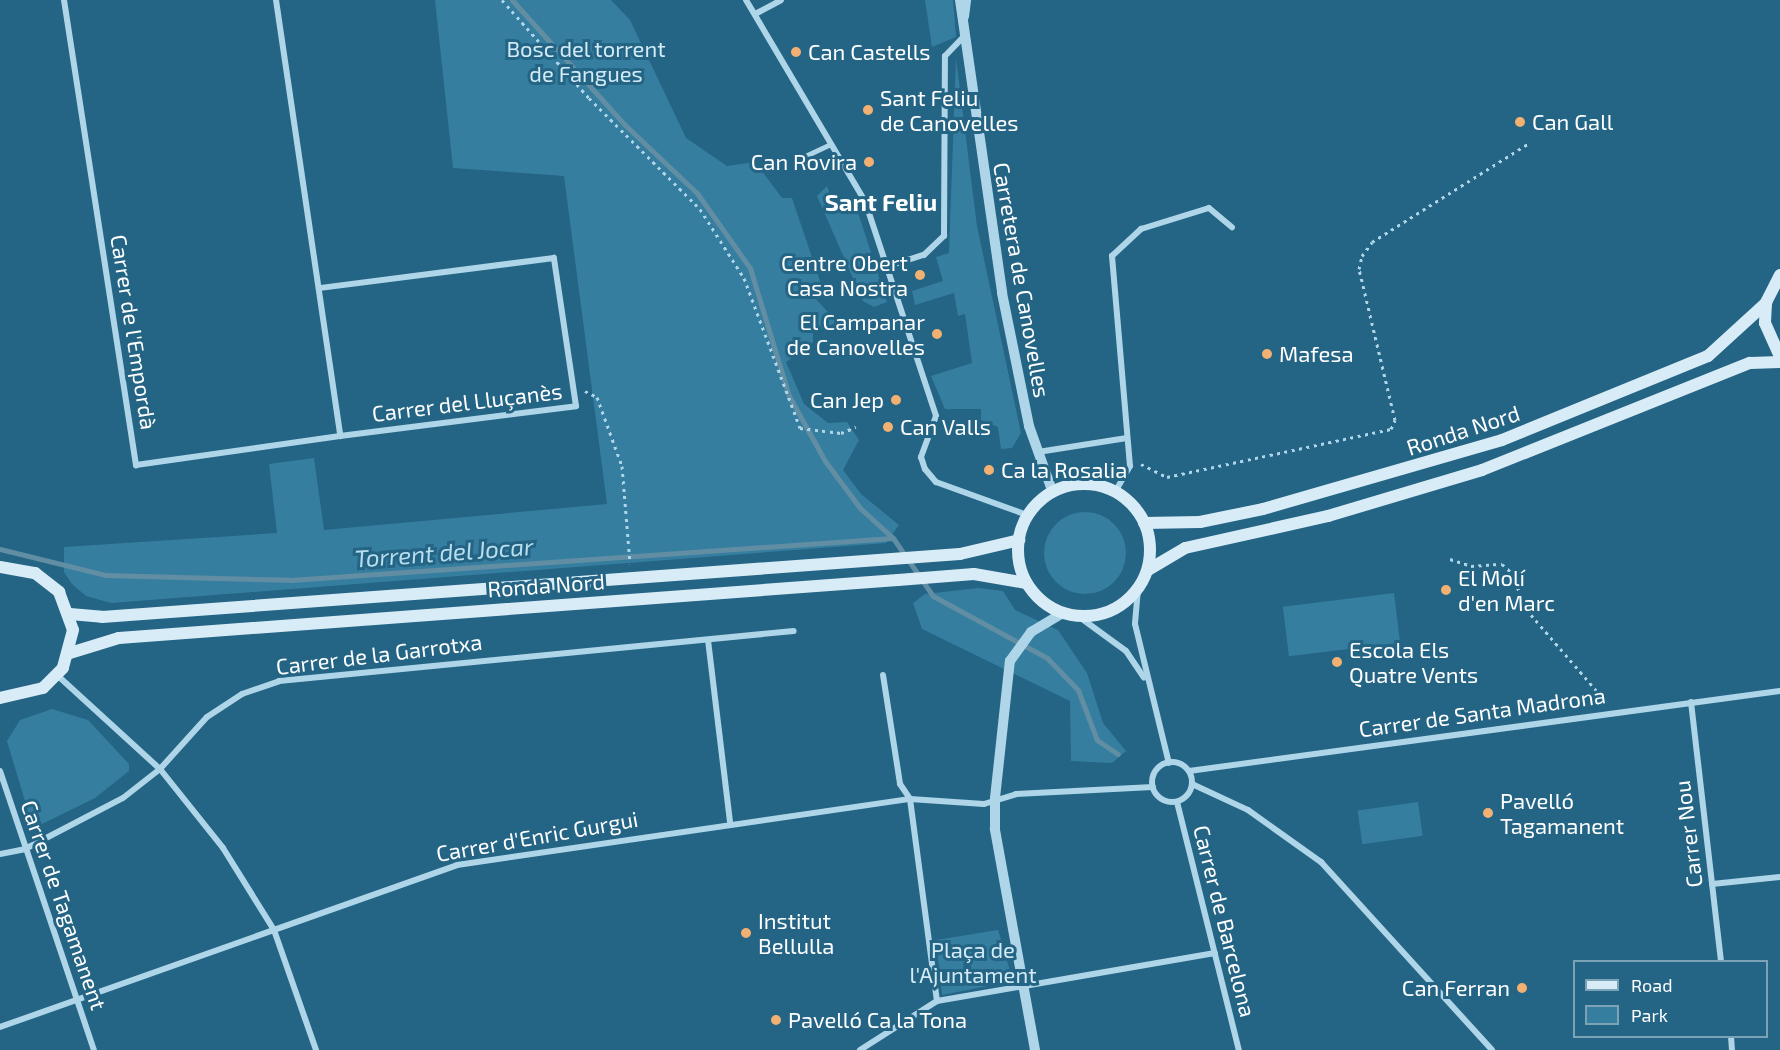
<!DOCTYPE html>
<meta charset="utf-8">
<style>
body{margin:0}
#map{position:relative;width:1780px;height:1050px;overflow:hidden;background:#246484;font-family:"Exo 2",sans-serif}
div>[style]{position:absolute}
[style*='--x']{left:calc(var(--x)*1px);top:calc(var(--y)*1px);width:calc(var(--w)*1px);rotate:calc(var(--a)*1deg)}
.green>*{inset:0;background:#367ea0;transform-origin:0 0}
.round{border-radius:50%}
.stream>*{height:5px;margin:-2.5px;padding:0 2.5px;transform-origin:2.5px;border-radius:2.5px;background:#628ea3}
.path>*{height:3px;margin-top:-1.5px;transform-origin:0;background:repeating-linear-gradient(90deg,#aed5e8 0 3px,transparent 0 7.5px)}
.service>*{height:4.5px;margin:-2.25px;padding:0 2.25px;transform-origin:2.25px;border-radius:2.25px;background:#aed5e8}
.minor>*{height:6px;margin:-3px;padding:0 3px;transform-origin:3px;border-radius:3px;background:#aed5e8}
.minor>.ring{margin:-3px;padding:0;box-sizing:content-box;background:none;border:6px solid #aed5e8;border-radius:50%}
.tertiary>*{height:10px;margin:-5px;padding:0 5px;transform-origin:5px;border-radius:5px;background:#aed5e8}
.secondary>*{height:12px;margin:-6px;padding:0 6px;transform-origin:6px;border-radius:6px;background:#d8ecf7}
.secondary>.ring{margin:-6px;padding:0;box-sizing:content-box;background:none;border:12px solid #d8ecf7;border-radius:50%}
.dots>*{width:16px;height:16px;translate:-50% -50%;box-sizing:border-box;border:3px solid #246484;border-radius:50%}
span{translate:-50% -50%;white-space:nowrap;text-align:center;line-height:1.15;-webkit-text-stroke:6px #246484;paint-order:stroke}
.park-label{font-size:22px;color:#d2ebf6}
.poi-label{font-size:22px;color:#fff}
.left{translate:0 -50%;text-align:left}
.right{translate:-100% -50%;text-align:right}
.street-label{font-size:22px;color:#fff}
.neighbourhood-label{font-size:24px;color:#fff;font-weight:700}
.water-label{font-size:24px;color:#b9deef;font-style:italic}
.legend{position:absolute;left:1573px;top:960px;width:195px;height:78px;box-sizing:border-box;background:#246484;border:2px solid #7ca2b5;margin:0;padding:8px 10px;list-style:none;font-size:18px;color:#fff}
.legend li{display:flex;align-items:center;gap:12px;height:30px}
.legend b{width:30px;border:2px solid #7ca2b5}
</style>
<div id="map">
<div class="green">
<div style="clip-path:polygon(435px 0,611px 0,630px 20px,686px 138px,727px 166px,755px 162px,782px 198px,792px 198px,824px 293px,815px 298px,837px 322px,813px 333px,813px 342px,786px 362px,804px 404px,828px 423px,847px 422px,859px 440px,843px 470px,861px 494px,899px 525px,886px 543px,111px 603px,86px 596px,72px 584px,64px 572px,64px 547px,277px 533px,269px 464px,314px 458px,324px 530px,607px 504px,564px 176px,453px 168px)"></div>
<div style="clip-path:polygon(925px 0,953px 0,956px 37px,932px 47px)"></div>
<div style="clip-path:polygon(956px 58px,977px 226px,1021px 433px,1012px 448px,1001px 449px,998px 427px,981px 420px,981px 409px,945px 409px,931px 376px,972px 363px,965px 314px,958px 316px,954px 293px,915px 305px,912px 291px,943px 281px,936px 257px,949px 253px)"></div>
<div style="clip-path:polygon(827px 186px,835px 208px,854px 200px,887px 302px,874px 307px,863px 301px,817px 196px)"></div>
<div class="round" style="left:1044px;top:512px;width:82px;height:82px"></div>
<div style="clip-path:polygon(978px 588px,1003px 591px,1015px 610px,1058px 630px,1087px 673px,1103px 723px,1126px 751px,1112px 763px,1071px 761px,1070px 701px,922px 629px,913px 603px,925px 594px)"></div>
<div style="left:1394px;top:593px;width:50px;height:112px;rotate:83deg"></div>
<div style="clip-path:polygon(52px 709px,88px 720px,129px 764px,129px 771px,95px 798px,40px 825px,31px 821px,7px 741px,20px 720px)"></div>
<div style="left:1418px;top:802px;width:34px;height:61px;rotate:82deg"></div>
<div style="clip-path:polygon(998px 930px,1013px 981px,942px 995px,936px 940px)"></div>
</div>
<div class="stream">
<div style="--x:512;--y:0;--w:167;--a:47.9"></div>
<div style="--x:624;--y:124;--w:100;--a:43.4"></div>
<div style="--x:697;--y:193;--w:92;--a:54.8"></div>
<div style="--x:750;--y:268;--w:134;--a:73.1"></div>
<div style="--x:789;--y:396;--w:74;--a:61"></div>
<div style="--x:825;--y:461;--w:59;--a:53.3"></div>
<div style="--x:860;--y:508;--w:45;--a:42.3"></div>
<div style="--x:893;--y:538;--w:70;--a:55.4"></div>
<div style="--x:933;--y:596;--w:130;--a:28.5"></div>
<div style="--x:1047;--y:658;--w:45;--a:45.9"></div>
<div style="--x:1078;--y:690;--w:53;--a:69.2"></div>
<div style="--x:1097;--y:740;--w:25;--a:34"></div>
<div style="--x:0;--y:549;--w:108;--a:13.9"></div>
<div style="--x:105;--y:575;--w:186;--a:1.5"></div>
<div style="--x:291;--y:580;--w:603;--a:-3.99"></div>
</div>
<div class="path">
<div style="--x:502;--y:0;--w:131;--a:48.4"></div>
<div style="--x:589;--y:98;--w:157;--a:45"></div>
<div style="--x:700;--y:209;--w:82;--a:57.5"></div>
<div style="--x:744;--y:278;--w:160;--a:69.5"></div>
<div style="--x:800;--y:428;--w:41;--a:7"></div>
<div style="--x:841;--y:433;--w:16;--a:-22"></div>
<div style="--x:585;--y:391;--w:13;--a:27"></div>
<div style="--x:597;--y:397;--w:73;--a:70.1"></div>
<div style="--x:622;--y:466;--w:98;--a:85.3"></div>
<div style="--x:1141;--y:464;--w:29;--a:27"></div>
<div style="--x:1167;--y:477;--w:229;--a:-12.1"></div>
<div style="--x:1391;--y:429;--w:10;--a:-66"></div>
<div style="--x:1395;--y:420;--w:155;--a:-103.4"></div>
<div style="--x:1359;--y:269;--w:13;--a:-77"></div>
<div style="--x:1362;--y:256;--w:17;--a:-54"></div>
<div style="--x:1372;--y:242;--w:186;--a:-32.2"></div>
<div style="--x:1450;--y:559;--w:22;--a:18"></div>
<div style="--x:1471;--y:566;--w:31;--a:-4"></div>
<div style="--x:1502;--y:564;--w:13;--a:42"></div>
<div style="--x:1512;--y:573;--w:39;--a:69"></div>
<div style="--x:1526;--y:609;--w:125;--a:49.2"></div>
</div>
<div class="service">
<div style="--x:807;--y:167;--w:11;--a:-112"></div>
<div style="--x:803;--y:157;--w:29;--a:-25"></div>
</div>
<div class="minor">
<div style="--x:64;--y:0;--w:471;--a:81.2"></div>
<div style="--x:136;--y:465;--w:206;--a:-8.1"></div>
<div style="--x:276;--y:0;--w:441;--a:81.6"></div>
<div style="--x:340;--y:436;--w:238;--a:-7.2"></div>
<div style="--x:576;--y:406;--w:150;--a:-98.5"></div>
<div style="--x:554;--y:258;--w:237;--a:172.7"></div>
<div style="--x:746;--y:0;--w:234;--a:59.4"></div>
<div style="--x:865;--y:201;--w:226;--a:71.7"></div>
<div style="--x:936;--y:416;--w:44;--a:110.1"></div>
<div style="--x:921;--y:457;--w:13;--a:72"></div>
<div style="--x:925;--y:469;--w:17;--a:50"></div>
<div style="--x:936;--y:482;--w:97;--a:19.9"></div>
<div style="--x:757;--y:13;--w:27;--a:-28"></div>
<div style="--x:966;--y:17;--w:17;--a:-83"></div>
<div style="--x:886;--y:267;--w:40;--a:-18"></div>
<div style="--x:924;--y:255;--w:28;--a:-44"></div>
<div style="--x:944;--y:236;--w:180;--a:-89.7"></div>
<div style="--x:945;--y:56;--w:28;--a:-46"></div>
<div style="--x:1038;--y:452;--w:90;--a:-8.9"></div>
<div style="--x:1115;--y:492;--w:30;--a:-60"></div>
<div style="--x:1130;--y:466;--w:211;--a:-94.9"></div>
<div style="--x:1112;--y:256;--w:40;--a:-43"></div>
<div style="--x:1141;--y:229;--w:71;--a:-17.2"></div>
<div style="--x:1209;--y:208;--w:30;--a:40"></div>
<div style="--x:1138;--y:589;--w:35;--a:95"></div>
<div style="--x:1135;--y:624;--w:143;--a:76.3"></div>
<div style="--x:1078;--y:616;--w:59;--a:36.1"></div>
<div style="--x:1126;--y:651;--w:32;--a:56"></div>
<div style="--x:708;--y:640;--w:183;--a:83.1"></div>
<div style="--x:57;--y:675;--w:139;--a:42.4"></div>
<div style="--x:160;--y:769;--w:101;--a:51.4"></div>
<div style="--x:223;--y:848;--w:97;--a:58.1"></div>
<div style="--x:274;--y:930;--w:127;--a:70.7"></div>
<div style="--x:883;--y:675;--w:110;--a:81.1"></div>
<div style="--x:900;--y:784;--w:18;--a:56"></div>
<div style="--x:910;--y:799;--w:204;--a:82.4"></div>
<div style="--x:1691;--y:702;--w:262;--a:83.4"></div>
<div class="ring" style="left:1152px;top:762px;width:34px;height:34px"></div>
<div style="--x:0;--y:771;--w:294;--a:71.4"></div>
<div style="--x:1189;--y:771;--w:596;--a:-7.71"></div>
<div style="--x:1192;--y:784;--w:62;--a:24.9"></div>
<div style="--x:1248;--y:810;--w:90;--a:35.5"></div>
<div style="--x:1321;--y:862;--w:254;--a:47.7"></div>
<div style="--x:1177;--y:802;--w:256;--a:76"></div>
<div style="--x:0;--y:854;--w:25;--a:-11"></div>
<div style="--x:25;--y:849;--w:110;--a:-27.5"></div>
<div style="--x:123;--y:798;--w:47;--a:-38.1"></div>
<div style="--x:160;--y:769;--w:70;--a:-47.9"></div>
<div style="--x:207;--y:717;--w:42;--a:-33.3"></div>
<div style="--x:242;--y:694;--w:39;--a:-19"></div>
<div style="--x:279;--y:681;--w:517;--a:-5.55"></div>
<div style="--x:1712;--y:884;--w:68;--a:-5.9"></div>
<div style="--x:0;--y:1027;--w:485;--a:-19.5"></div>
<div style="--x:457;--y:865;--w:458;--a:-8.3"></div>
<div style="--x:910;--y:799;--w:74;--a:3.9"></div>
<div style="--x:984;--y:804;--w:34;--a:-17"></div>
<div style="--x:1016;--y:794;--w:137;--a:-2.9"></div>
<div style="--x:1731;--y:1036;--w:14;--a:86"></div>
<div style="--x:860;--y:1050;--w:91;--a:-32.5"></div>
<div style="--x:937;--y:1001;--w:282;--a:-9.8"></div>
</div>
<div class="tertiary">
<div style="--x:960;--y:0;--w:296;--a:81.8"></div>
<div style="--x:1002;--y:293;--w:136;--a:78.5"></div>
<div style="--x:1029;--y:426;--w:71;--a:70.3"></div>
<div style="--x:1035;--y:1050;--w:225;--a:-100.3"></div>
<div style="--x:995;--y:829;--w:31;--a:-90"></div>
<div style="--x:995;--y:798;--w:138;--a:-83.8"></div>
<div style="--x:1010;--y:661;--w:36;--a:-54"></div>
<div style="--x:1031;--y:632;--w:37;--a:-31"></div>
</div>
<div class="secondary">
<div style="--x:1780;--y:275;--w:31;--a:117"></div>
<div style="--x:1766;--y:303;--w:20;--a:93"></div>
<div style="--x:1765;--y:323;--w:36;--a:66"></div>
<div class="ring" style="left:1018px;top:484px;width:120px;height:120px"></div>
<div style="--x:1144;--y:523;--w:56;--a:-1"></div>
<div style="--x:1200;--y:522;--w:64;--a:-11.7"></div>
<div style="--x:1263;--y:509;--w:249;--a:-16.1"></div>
<div style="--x:1502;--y:440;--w:222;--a:-22.2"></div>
<div style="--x:1708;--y:356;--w:79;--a:-42.4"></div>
<div style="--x:0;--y:567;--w:36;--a:10"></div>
<div style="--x:35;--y:573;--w:31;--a:38"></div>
<div style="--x:59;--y:592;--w:40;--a:69.8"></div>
<div style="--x:73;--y:630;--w:39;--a:105"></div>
<div style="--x:63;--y:668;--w:28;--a:135"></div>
<div style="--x:43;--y:688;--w:44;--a:166.9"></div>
<div style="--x:1148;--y:570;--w:43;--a:-30.7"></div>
<div style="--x:1185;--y:548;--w:147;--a:-12.6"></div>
<div style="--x:1328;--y:516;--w:161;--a:-16.6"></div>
<div style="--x:1482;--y:470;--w:289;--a:-21.8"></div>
<div style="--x:1750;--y:363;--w:30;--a:-2"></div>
<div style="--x:70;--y:614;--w:32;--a:5"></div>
<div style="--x:102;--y:617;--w:860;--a:-4.2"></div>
<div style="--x:960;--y:554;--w:61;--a:-13.3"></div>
<div style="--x:70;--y:653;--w:51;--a:-17"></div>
<div style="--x:119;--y:638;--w:781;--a:-4.26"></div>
<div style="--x:898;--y:580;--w:76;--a:-4.5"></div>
<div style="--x:974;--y:574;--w:53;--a:9.8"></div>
</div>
<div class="dots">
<div style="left:796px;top:52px;background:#f2b072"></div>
<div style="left:868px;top:110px;background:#f2b072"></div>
<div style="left:1520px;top:122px;background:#f2b072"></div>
<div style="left:869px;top:162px;background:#f2b072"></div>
<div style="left:920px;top:275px;background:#f2b072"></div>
<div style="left:937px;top:334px;background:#f2b072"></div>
<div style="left:1267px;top:354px;background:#f2b072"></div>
<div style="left:896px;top:400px;background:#f2b072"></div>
<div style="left:888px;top:427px;background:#f2b072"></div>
<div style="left:989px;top:470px;background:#f2b072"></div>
<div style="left:1446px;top:590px;background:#f2b072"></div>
<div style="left:1337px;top:662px;background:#f2b072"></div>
<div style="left:1488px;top:813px;background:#f2b072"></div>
<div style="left:746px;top:933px;background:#f2b072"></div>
<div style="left:1522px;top:988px;background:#f2b072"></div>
<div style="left:776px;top:1020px;background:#f2b072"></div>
</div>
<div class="park-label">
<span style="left:586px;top:61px">Bosc del torrent<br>de Fangues</span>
<span style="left:973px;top:962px">Plaça de<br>l'Ajuntament</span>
</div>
<div class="poi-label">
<span class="left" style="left:808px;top:52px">Can Castells</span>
<span class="left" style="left:880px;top:110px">Sant Feliu<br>de Canovelles</span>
<span class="left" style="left:1532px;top:122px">Can Gall</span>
<span class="right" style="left:857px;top:162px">Can Rovira</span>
<span class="right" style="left:908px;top:275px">Centre Obert<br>Casa Nostra</span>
<span class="right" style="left:925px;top:334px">El Campanar<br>de Canovelles</span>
<span class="left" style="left:1279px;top:354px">Mafesa</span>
<span class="right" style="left:884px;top:400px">Can Jep</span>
<span class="left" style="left:900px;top:427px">Can Valls</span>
<span class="left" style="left:1001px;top:470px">Ca la Rosalia</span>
<span class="left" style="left:1458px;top:590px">El Molí<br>d'en Marc</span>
<span class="left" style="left:1349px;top:662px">Escola Els<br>Quatre Vents</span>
<span class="left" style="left:1500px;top:813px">Pavelló<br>Tagamanent</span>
<span class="left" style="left:758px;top:933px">Institut<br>Bellulla</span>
<span class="right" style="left:1510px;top:988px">Can Ferran</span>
<span class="left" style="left:788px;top:1020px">Pavelló Ca la Tona</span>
</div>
<div class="street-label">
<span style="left:1022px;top:280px;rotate:80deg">Carretera de Canovelles</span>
<span style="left:134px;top:332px;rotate:81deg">Carrer de l'Empordà</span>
<span style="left:467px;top:402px;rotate:-7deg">Carrer del Lluçanès</span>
<span style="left:1463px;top:430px;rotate:-18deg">Ronda Nord</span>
<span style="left:546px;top:585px;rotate:-4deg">Ronda Nord</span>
<span style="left:379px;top:654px;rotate:-7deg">Carrer de la Garrotxa</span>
<span style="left:1482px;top:712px;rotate:-8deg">Carrer de Santa Madrona</span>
<span style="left:1688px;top:834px;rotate:-97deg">Carrer Nou</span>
<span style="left:537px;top:836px;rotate:-10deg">Carrer d'Enric Gurgui</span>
<span style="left:64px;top:905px;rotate:71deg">Carrer de Tagamanent</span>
<span style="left:1225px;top:921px;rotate:76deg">Carrer de Barcelona</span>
</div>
<div class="neighbourhood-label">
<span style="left:881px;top:202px">Sant Feliu</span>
</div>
<div class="water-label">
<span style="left:444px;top:552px;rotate:-4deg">Torrent del Jocar</span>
</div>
<ul class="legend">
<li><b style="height:8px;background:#d8ecf7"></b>Road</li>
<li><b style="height:16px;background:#367ea0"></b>Park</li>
</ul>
</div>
